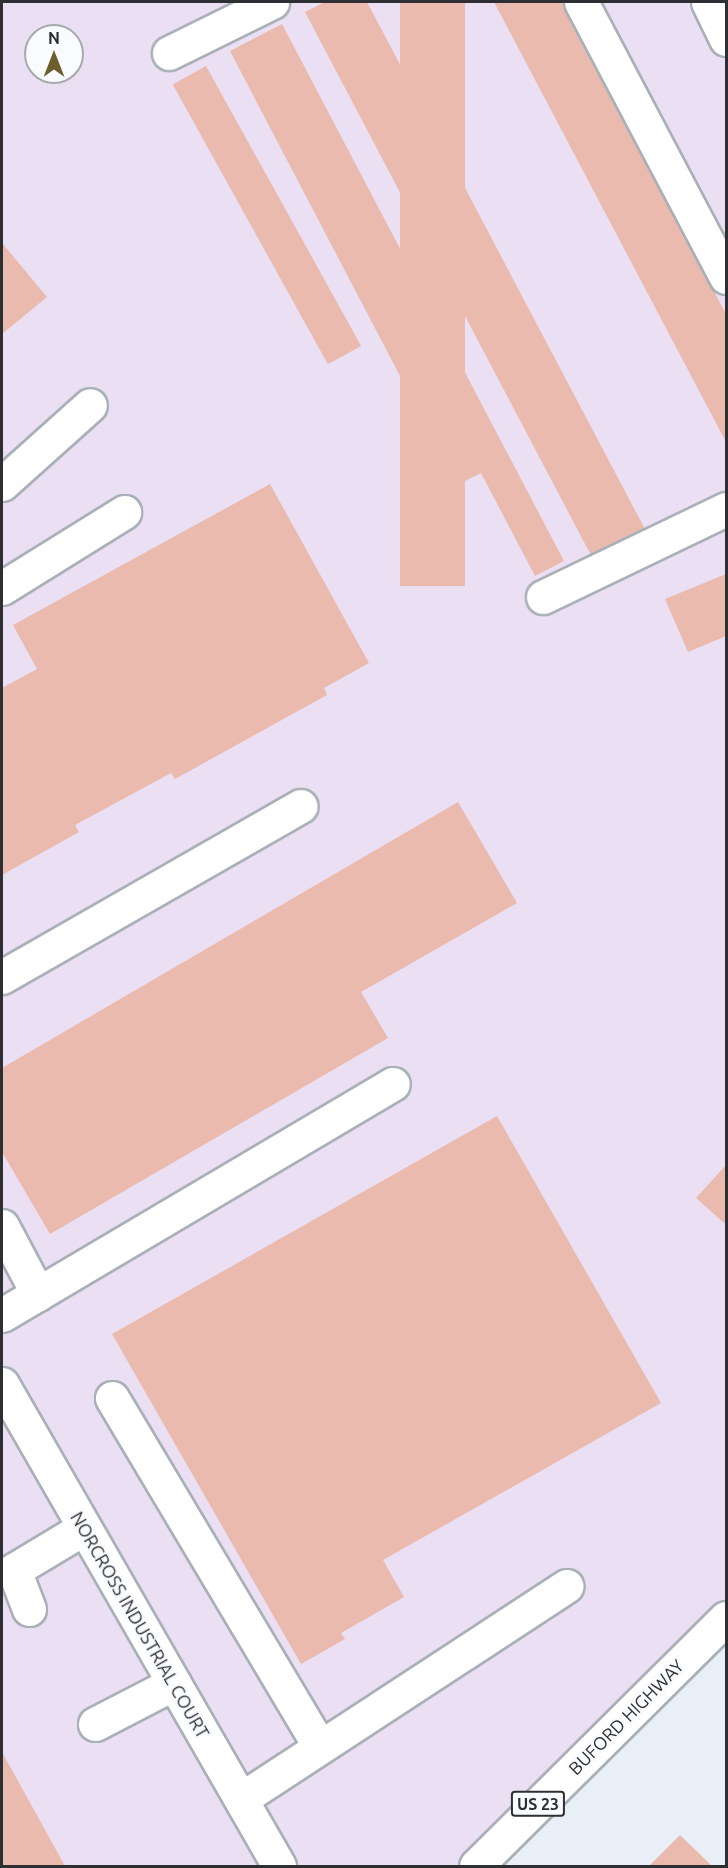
<!DOCTYPE html>
<style>
body{margin:0}
#map{position:relative;width:728px;height:1868px;overflow:hidden;background:#e8eff6;font-family:Ubuntu,sans-serif}
div>[style]{position:absolute}
[style*='--x']{left:calc(var(--x)*1px);top:calc(var(--y)*1px);width:calc(var(--w)*1px);rotate:calc(var(--a)*1deg)}
.industrial>*{inset:0;background:#eadff3}
.building>*{inset:0;background:#eabaaf;transform-origin:0 0}
.roads{filter:drop-shadow(2px 0 #a9b0b7) drop-shadow(-2px 0 #a9b0b7) drop-shadow(0 2px #a9b0b7) drop-shadow(0 -2px #a9b0b7)}
.minor>*{height:33px;margin:-16.5px;padding:0 16.5px;transform-origin:16.5px;border-radius:16.5px;background:#fff}
.major>*{height:33px;margin:-16.5px;padding:0 16.5px;transform-origin:16.5px;border-radius:16.5px;background:#fff}
span{translate:-50% -50%;white-space:nowrap;text-align:center;line-height:1.15;-webkit-text-stroke:6px #f9fbff;paint-order:stroke}
.shield-label span{padding:2px 4px;background:#f9fbff;border:2px solid;border-radius:4px;-webkit-text-stroke-width:0}
.shield-label{font-size:16px;color:#2d2f32;font-weight:700}
.street-label{font-size:18px;color:#2d2f32}
.frame{position:absolute;inset:0;border:3px solid #2d2f32;pointer-events:none}
.north{position:absolute;left:24px;top:24px;width:60px;height:60px;box-sizing:border-box;background:#f9fbff;border:2px solid #a7a9ad;border-radius:50%;rotate:0deg;font-size:16px;font-weight:700;line-height:24px;text-align:center;color:#2d2f32}
.north::after{content:'';display:block;margin:auto;width:21px;height:27px;background:#6d5f2c;clip-path:polygon(50% 0,100% 100%,50% 72%,0 100%)}
</style>
<div id="map">
<div class="industrial">
<div style="clip-path:polygon(evenodd,2px 2px,697px 2px,726px 60px,726px 1609px,455px 1866px,2px 1866px,2px 2px,36px 36px,72px 36px,72px 72px,36px 72px,36px 36px)"></div>
</div>
<div class="building">
<div style="clip-path:polygon(325px 2px,367px 2px,647px 533px,594px 561px,305px 12px)"></div>
<div style="left:400px;top:2px;width:65px;height:584px"></div>
<div style="clip-path:polygon(494px 2px,562px 2px,726px 314px,726px 442px)"></div>
<div style="clip-path:polygon(282px 24px,564px 561px,535px 576px,481px 473px,457px 485px,230px 51px)"></div>
<div style="left:206px;top:66px;width:320px;height:38px;rotate:61deg"></div>
<div style="clip-path:polygon(2px 243px,47px 297px,2px 334px)"></div>
<div style="clip-path:polygon(270px 484px,369px 663px,324px 688px,327px 695px,175px 779px,171px 773px,75px 825px,79px 832px,2px 875px,2px 688px,37px 669px,13px 625px)"></div>
<div style="clip-path:polygon(726px 574px,726px 636px,688px 652px,665px 599px)"></div>
<div style="clip-path:polygon(458px 802px,517px 903px,361px 992px,388px 1038px,50px 1234px,2px 1152px,2px 1068px)"></div>
<div style="clip-path:polygon(497px 1116px,661px 1403px,383px 1560px,404px 1597px,341px 1633px,345px 1639px,301px 1664px,112px 1334px)"></div>
<div style="clip-path:polygon(726px 1165px,726px 1220px,724px 1223px,696px 1198px)"></div>
<div style="clip-path:polygon(2px 1752px,65px 1866px,2px 1866px)"></div>
<div style="clip-path:polygon(680px 1835px,712px 1866px,649px 1866px)"></div>
</div>
<div class="roads">
<div class="minor">
<div style="--x:581;--y:2;--w:311;--a:62.2"></div>
<div style="--x:708;--y:2;--w:41;--a:64.1"></div>
<div style="--x:169;--y:53;--w:115;--a:-26.3"></div>
<div style="--x:2;--y:484;--w:118;--a:-41.9"></div>
<div style="--x:2;--y:588;--w:144;--a:-31.9"></div>
<div style="--x:543;--y:597;--w:203;--a:-25.7"></div>
<div style="--x:2;--y:977;--w:344;--a:-29.8"></div>
<div style="--x:2;--y:1226;--w:77;--a:62.1"></div>
<div style="--x:2;--y:1315;--w:454;--a:-30.6"></div>
<div style="--x:2;--y:1384;--w:556;--a:60.11"></div>
<div style="--x:112;--y:1398;--w:406;--a:59.2"></div>
<div style="--x:29;--y:1609;--w:42;--a:-111"></div>
<div style="--x:14;--y:1570;--w:82;--a:-31"></div>
<div style="--x:95;--y:1724;--w:89;--a:-27.4"></div>
<div style="--x:241;--y:1799;--w:389;--a:-33.2"></div>
</div>
<div class="major">
<div style="--x:476;--y:1866;--w:352;--a:-44.8"></div>
</div>
</div>
<div class="shield-label">
<span style="left:538px;top:1804px">US 23</span>
</div>
<div class="street-label">
<span style="left:140px;top:1625px;rotate:60deg">NORCROSS INDUSTRIAL COURT</span>
<span style="left:626px;top:1717px;rotate:-45deg">BUFORD HIGHWAY</span>
</div>
<div class="frame"></div>
<div class="north">N</div>
</div>
